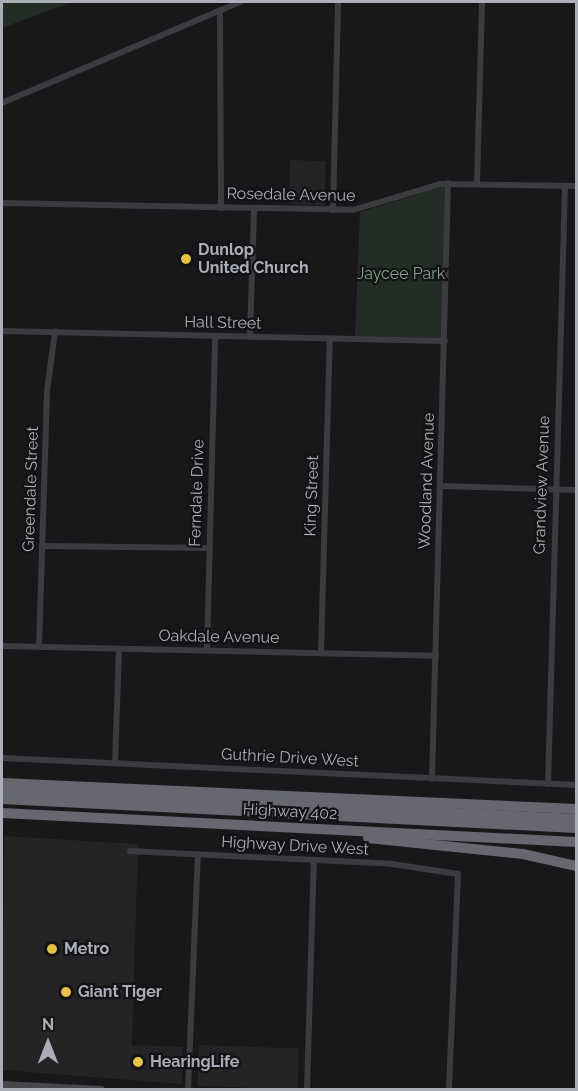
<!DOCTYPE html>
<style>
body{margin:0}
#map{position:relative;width:578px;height:1091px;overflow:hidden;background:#18181a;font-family:Raleway,sans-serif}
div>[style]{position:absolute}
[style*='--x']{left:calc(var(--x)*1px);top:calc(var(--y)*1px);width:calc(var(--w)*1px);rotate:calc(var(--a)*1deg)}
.built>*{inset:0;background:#242427;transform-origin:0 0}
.green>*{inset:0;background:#242c26}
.street>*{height:6px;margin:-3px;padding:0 3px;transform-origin:3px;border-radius:3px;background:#3b3b40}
.secondary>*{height:8px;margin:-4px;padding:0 4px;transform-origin:4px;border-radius:4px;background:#47484e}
.highway>*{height:10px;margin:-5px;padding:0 5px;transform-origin:5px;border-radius:5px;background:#66676f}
.dots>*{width:16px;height:16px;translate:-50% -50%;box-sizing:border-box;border:3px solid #131315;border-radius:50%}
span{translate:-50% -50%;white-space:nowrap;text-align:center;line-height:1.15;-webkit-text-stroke:4.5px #131315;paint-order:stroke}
.street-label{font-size:16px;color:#abaeb8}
.poi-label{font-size:16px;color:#abaeb8;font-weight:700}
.left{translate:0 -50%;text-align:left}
.park-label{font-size:16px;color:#84a28a}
.frame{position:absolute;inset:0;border:3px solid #abaeb8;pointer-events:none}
.north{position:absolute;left:18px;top:1013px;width:60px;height:60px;-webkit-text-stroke:4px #131315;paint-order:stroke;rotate:0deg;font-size:16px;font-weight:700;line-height:24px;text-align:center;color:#abaeb8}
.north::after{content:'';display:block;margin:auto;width:21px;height:27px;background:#abaeb8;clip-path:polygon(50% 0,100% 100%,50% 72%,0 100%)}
</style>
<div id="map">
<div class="built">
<div style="left:290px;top:160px;width:36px;height:44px;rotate:2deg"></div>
<div style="clip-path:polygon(4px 836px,138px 844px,132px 1045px,183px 1047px,182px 1084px,2px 1070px)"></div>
<div style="left:199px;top:1045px;width:100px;height:41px;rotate:2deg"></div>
</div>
<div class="green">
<div style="clip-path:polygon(2px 2px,72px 2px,2px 28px)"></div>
<div style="clip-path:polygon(445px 186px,443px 338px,355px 336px,360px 212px)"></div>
</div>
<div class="street">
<div style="--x:220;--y:10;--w:198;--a:89.7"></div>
<div style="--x:2;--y:103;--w:259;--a:-23"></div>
<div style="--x:477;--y:183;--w:181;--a:-88.4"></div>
<div style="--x:2;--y:203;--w:351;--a:1.1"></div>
<div style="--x:353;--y:210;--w:91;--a:-16.6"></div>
<div style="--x:440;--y:184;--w:136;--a:0.8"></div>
<div style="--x:333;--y:210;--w:208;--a:-88.6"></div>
<div style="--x:2;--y:331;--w:443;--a:1.3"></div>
<div style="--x:250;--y:337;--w:129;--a:-88.2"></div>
<div style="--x:440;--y:486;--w:136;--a:1.7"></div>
<div style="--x:42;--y:546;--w:167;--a:0.7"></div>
<div style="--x:2;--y:646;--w:434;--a:1.3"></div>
<div style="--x:39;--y:647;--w:256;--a:-88.2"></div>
<div style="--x:47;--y:391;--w:60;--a:-82.3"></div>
<div style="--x:207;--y:650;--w:314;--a:-88.5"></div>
<div style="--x:321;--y:653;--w:314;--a:-88.4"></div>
<div style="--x:2;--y:758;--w:575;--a:2.69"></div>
<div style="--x:115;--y:763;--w:114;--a:-88"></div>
<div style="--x:432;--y:779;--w:596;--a:-88.46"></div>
<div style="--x:548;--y:784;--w:598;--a:-88.37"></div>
<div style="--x:130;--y:851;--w:262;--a:2.8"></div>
<div style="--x:392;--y:864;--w:67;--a:8.6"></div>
<div style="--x:458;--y:874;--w:216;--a:92.4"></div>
<div style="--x:188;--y:1090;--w:236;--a:-87.6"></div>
<div style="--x:307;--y:1090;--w:230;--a:-88.3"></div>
</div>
<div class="secondary">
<div style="--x:2;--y:1085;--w:99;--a:2.9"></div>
</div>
<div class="highway">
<div style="--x:2;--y:783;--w:575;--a:2.59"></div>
<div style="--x:2;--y:791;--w:575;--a:2.79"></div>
<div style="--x:2;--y:799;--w:575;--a:2.89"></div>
<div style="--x:2;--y:813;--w:575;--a:2.89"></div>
<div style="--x:368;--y:838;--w:156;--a:5.9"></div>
<div style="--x:523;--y:854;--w:54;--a:12.8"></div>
</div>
<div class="dots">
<div style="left:186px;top:259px;background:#e3c247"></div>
<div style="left:52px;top:949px;background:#e3c247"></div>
<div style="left:66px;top:992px;background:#e3c247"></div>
<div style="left:138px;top:1062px;background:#e3c247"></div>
</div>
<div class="street-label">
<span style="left:291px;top:195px;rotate:1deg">Rosedale Avenue</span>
<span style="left:223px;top:323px;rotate:1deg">Hall Street</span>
<span style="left:427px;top:481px;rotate:-88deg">Woodland Avenue</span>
<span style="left:542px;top:485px;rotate:-88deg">Grandview Avenue</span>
<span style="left:31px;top:489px;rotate:-88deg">Greendale Street</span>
<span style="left:197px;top:493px;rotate:-88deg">Ferndale Drive</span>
<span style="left:312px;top:496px;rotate:-88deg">King Street</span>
<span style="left:219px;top:637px;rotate:1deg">Oakdale Avenue</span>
<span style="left:290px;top:758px;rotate:3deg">Guthrie Drive West</span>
<span style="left:290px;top:812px;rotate:3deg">Highway 402</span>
<span style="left:295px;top:846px;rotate:3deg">Highway Drive West</span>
</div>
<div class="poi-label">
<span class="left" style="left:198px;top:259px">Dunlop<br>United Church</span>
<span class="left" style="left:64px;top:949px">Metro</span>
<span class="left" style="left:78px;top:992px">Giant Tiger</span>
<span class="left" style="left:150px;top:1062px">HearingLife</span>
</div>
<div class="park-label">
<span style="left:401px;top:274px">Jaycee Park</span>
</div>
<div class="frame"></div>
<div class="north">N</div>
</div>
